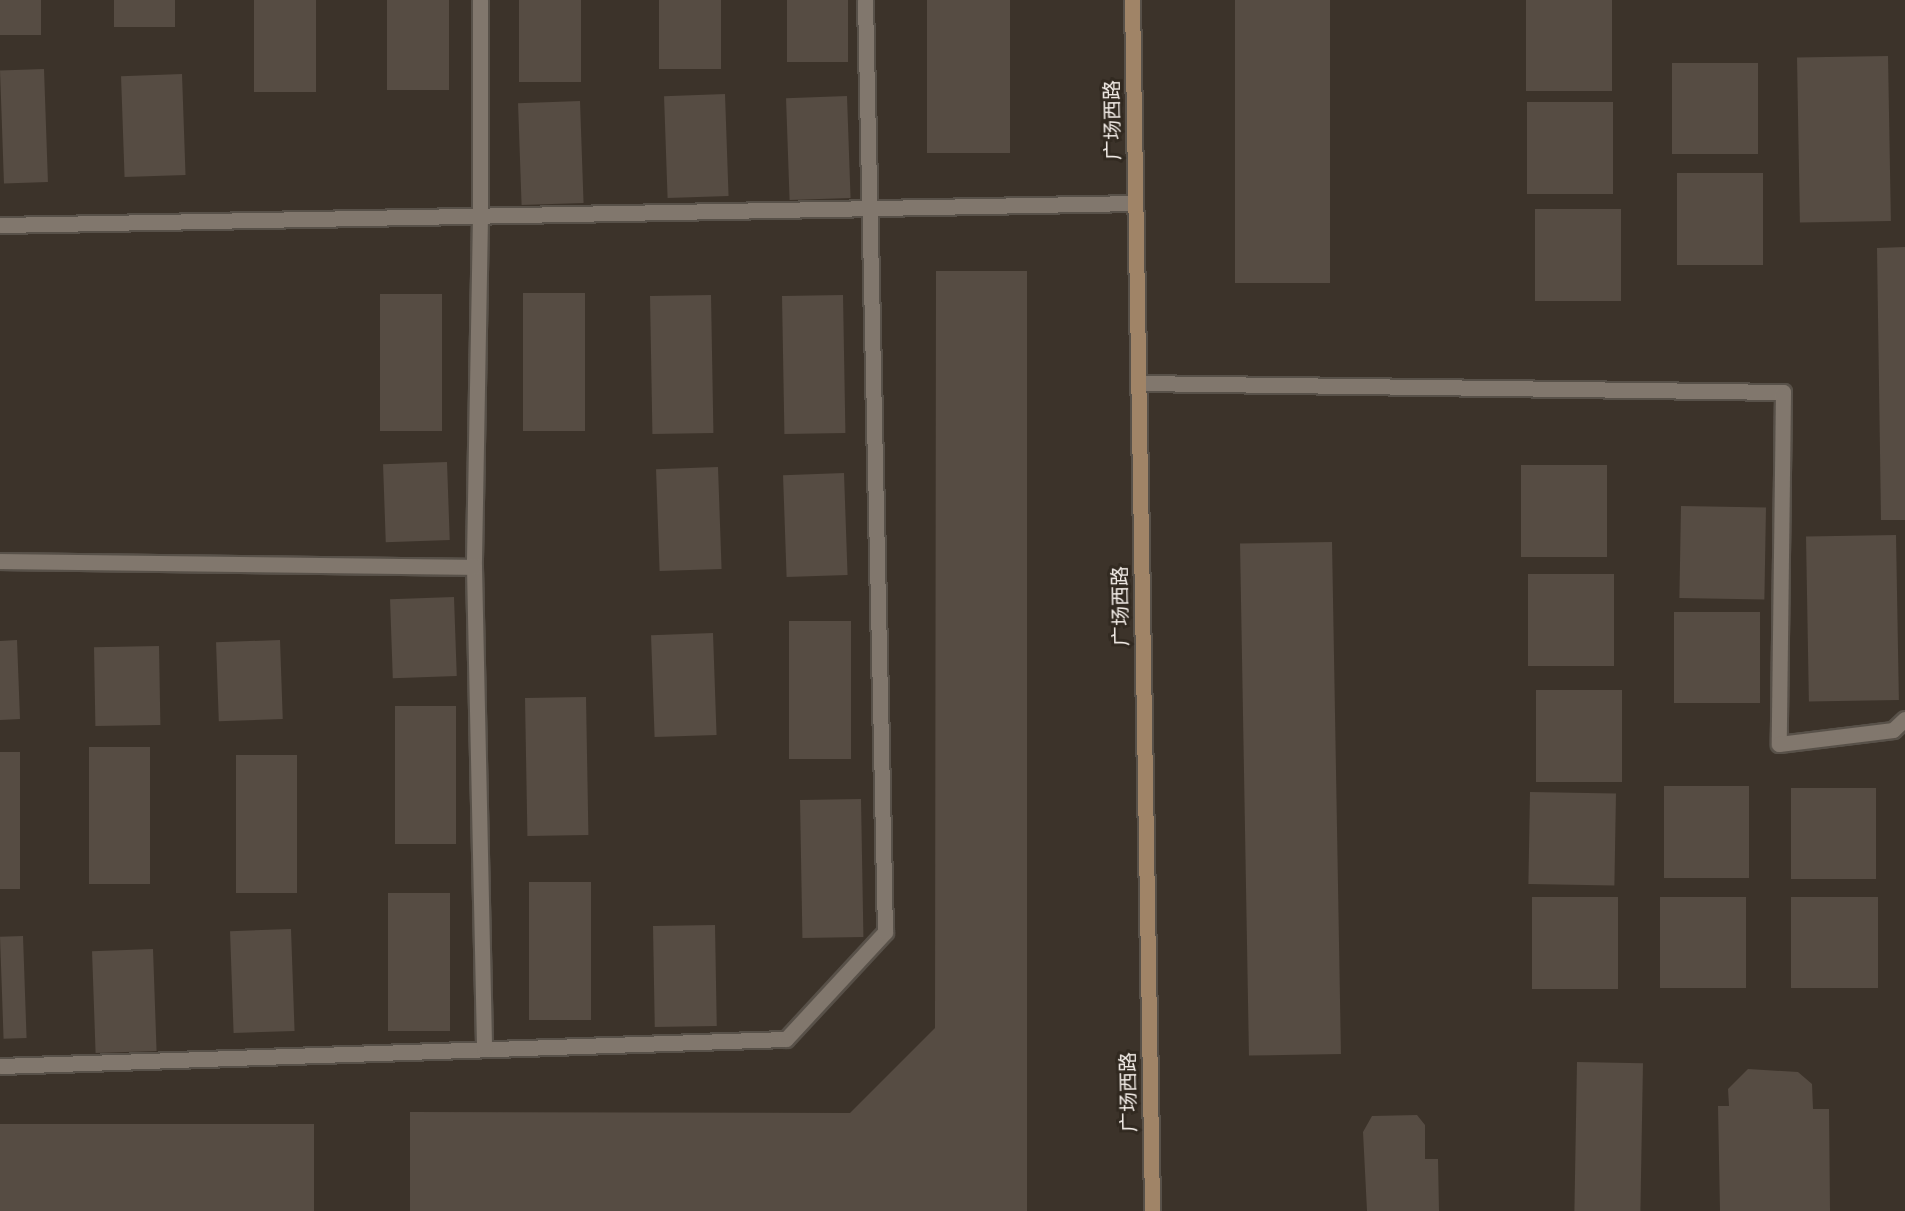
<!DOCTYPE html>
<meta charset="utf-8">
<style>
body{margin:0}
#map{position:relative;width:1905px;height:1211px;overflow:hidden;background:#3c332a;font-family:"Space Grotesk","Noto Sans SC",sans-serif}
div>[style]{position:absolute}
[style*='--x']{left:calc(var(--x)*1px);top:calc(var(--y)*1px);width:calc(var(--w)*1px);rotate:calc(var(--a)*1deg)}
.building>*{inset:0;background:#564c43;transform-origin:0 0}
.roads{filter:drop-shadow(2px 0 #585149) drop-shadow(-2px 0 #585149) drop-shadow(0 2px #585149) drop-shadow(0 -2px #585149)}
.lane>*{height:15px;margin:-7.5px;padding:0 7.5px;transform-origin:7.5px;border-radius:7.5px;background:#81776d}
.street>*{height:15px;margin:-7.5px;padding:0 7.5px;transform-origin:7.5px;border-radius:7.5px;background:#81776d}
.secondary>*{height:15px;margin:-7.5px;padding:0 7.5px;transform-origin:7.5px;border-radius:7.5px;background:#a08467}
span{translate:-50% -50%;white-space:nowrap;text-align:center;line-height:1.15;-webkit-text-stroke:6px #312920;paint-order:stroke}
.street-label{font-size:20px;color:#f2ece7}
</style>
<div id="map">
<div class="building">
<div style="left:0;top:0;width:41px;height:35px"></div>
<div style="left:114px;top:0;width:61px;height:27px"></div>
<div style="left:254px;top:0;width:62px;height:92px"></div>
<div style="left:387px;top:0;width:62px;height:90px"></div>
<div style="left:519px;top:0;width:62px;height:82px"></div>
<div style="left:659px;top:0;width:62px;height:69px"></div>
<div style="left:787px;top:0;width:61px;height:62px"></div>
<div style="left:927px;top:0;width:83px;height:153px"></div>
<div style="left:1235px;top:0;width:95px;height:283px"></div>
<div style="left:1526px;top:0;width:86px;height:91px"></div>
<div style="left:1888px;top:56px;width:165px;height:91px;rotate:89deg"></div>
<div style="left:1672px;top:63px;width:86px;height:91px"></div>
<div style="left:44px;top:69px;width:113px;height:44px;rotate:88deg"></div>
<div style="left:182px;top:74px;width:101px;height:61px;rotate:88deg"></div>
<div style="left:725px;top:94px;width:102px;height:61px;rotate:88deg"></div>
<div style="left:847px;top:96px;width:102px;height:61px;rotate:88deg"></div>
<div style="left:580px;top:101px;width:102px;height:62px;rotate:88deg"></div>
<div style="left:1527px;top:102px;width:86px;height:92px"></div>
<div style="left:1763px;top:173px;width:92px;height:86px;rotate:90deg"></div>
<div style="left:1621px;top:209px;width:92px;height:86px;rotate:90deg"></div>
<div style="clip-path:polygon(1905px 247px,1905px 520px,1881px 520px,1877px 248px)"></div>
<div style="clip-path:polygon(936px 271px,1027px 271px,1027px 1211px,410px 1211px,410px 1112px,850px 1113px,935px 1028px)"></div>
<div style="left:585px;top:293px;width:138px;height:62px;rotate:90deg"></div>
<div style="left:442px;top:294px;width:137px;height:62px;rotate:90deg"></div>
<div style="left:711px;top:295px;width:138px;height:61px;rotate:89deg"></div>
<div style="left:843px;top:295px;width:138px;height:61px;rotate:89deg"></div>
<div style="left:447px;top:462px;width:78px;height:64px;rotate:88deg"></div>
<div style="left:1607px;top:465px;width:92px;height:86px;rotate:90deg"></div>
<div style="left:718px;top:467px;width:102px;height:62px;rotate:88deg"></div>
<div style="left:844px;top:473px;width:102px;height:61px;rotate:88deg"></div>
<div style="left:1681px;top:506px;width:85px;height:92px;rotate:1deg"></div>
<div style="left:1896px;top:535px;width:165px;height:90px;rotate:89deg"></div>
<div style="left:1332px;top:542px;width:512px;height:92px;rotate:89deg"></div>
<div style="left:1528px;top:574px;width:86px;height:92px"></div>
<div style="left:454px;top:597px;width:79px;height:64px;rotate:88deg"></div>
<div style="left:1674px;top:612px;width:86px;height:91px"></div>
<div style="left:851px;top:621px;width:138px;height:62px;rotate:90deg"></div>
<div style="left:713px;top:633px;width:102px;height:62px;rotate:88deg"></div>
<div style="clip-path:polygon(17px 640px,20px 719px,0 720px,0 641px)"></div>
<div style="left:280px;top:640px;width:79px;height:64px;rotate:88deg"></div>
<div style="left:159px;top:646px;width:79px;height:65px;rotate:89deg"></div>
<div style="left:1536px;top:690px;width:86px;height:92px"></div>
<div style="left:586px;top:697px;width:138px;height:61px;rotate:89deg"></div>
<div style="left:456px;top:706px;width:138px;height:61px;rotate:90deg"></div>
<div style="left:150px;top:747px;width:137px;height:61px;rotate:90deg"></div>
<div style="left:0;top:752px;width:20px;height:137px"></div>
<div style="left:236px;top:755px;width:61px;height:138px"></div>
<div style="left:1749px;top:786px;width:92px;height:85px;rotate:90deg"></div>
<div style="left:1791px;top:788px;width:85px;height:91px"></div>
<div style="left:1530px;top:792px;width:86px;height:92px;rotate:1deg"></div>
<div style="left:861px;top:799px;width:138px;height:61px;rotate:89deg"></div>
<div style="left:529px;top:882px;width:62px;height:138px"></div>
<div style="left:450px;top:893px;width:138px;height:62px;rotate:90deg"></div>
<div style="left:1618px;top:897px;width:92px;height:86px;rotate:90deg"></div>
<div style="left:1660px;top:897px;width:86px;height:91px"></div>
<div style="left:1791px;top:897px;width:87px;height:91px"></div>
<div style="left:715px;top:925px;width:101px;height:62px;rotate:89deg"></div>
<div style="left:291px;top:929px;width:102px;height:61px;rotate:88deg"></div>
<div style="left:23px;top:936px;width:102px;height:23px;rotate:88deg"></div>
<div style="left:153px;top:949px;width:102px;height:61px;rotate:88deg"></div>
<div style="left:1577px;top:1062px;width:66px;height:149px;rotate:1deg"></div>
<div style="clip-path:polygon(1748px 1069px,1798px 1072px,1812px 1084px,1813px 1109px,1829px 1109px,1830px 1211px,1720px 1211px,1718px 1106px,1729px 1106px,1728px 1089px)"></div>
<div style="clip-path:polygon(1417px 1115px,1425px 1125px,1425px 1159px,1438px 1159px,1439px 1211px,1367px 1211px,1363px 1132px,1372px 1116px)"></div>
<div style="left:314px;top:1124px;width:87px;height:314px;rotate:90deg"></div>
</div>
<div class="roads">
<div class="lane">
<div style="--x:0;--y:1066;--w:786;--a:-1.97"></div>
<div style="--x:786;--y:1039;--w:146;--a:-47.2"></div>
<div style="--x:885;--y:932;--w:932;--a:-91.23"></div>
</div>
<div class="street">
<div style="--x:480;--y:0;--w:216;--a:90"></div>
<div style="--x:480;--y:216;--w:351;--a:91"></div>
<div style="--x:474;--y:567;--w:482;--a:88.8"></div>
<div style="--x:0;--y:225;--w:1135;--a:-1.11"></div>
<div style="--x:1138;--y:383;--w:645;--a:0.8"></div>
<div style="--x:1783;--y:392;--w:352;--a:90.7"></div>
<div style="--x:1779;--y:744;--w:115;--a:-7"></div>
<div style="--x:1893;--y:730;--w:16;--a:-43"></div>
<div style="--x:0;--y:561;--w:474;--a:0.7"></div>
</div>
<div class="secondary">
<div style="--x:1132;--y:0;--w:1211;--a:89.05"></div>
</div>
</div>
<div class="street-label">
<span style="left:1113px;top:120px;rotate:-91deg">广场西路</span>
<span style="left:1121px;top:606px;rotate:-91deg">广场西路</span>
<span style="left:1129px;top:1092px;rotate:-91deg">广场西路</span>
</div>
</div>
